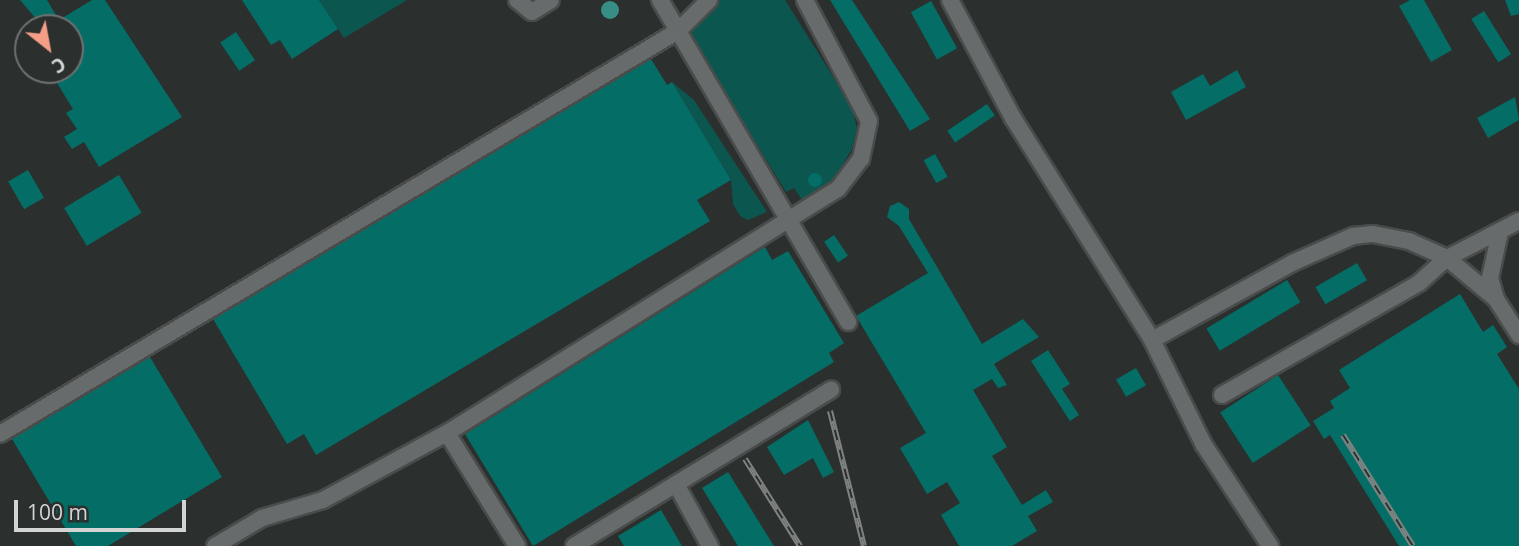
<!DOCTYPE html>
<meta charset="utf-8">
<style>
body{margin:0}
#map{position:relative;width:1519px;height:546px;overflow:hidden;background:#2b2f2e;font-family:"Open Sans",sans-serif}
div>[style]{position:absolute}
[style*='--x']{left:calc(var(--x)*1px);top:calc(var(--y)*1px);width:calc(var(--w)*1px);rotate:calc(var(--a)*1deg)}
.green>*{inset:0;background:#0c5650}
.water>*{inset:0;background:#378e85}
.round{border-radius:50%}
.building>*{inset:0;background:#046e66;transform-origin:0 0}
.roads{filter:drop-shadow(2px 0 #494c4b) drop-shadow(-2px 0 #494c4b) drop-shadow(0 2px #494c4b) drop-shadow(0 -2px #494c4b)}
.minor>*{height:16px;margin:-8px;padding:0 8px;transform-origin:8px;border-radius:8px;background:#676b6b}
.rail>*{height:6px;margin-top:-3px;transform-origin:0;background:repeating-linear-gradient(90deg,#2b2f2e 0 10px,#808382 0 20px);box-sizing:border-box;border-block:2px solid #808382}
span{translate:-50% -50%;white-space:nowrap;text-align:center;line-height:1.15;-webkit-text-stroke:5px #2b2f2e;paint-order:stroke}
.north{position:absolute;left:14px;top:14px;width:70px;height:70px;box-sizing:border-box;background:#2b2f2e;border:2px solid #6e7171;border-radius:50%;rotate:149deg;font-size:19px;font-weight:700;line-height:28px;text-align:center;color:#d3d5d5}
.north::after{content:'';display:block;margin:auto;width:24px;height:32px;background:#f49e87;clip-path:polygon(50% 0,100% 100%,50% 72%,0 100%)}
.scale{position:absolute;left:14px;top:500px;width:172px;height:32px;box-sizing:border-box;border:4px solid #d3d5d5;border-top:0;padding-left:9px;font-size:21px;line-height:24px;white-space:nowrap;color:#d3d5d5;-webkit-text-stroke:5px #2b2f2e;paint-order:stroke}
</style>
<div id="map">
<div class="green">
<div style="clip-path:polygon(319px 0,407px 0,344px 38px)"></div>
<div style="clip-path:polygon(719px 0,785px 0,852px 107px,857px 128px,852px 149px,833px 181px,804px 203px,794px 188px,786px 192px,691px 38px,691px 30px)"></div>
<div style="clip-path:polygon(672px 82px,694px 100px,767px 212px,748px 220px,740px 216px,733px 204px,731px 180px)"></div>
</div>
<div class="water">
<div class="round" style="left:601px;top:1px;width:18px;height:18px"></div>
</div>
<div class="building">
<div style="clip-path:polygon(20px 0,47px 0,59px 20px,92px 0,105px 0,182px 117px,99px 167px,84px 142px,72px 149px,64px 137px,77px 129px,66px 113px,73px 109px,49px 70px,70px 70px,70px 28px,44px 28px)"></div>
<div style="clip-path:polygon(242px 0,319px 0,338px 29px,292px 59px,280px 40px,271px 45px)"></div>
<div style="clip-path:polygon(830px 0,852px 0,930px 119px,910px 131px)"></div>
<div style="clip-path:polygon(1410px 0,1424px 0,1452px 50px,1431px 62px,1399px 6px)"></div>
<div style="clip-path:polygon(1505px 0,1519px 0,1519px 14px,1511px 16px)"></div>
<div style="left:931px;top:1px;width:54px;height:23px;rotate:61deg"></div>
<div style="left:1484px;top:11px;width:51px;height:15px;rotate:58deg"></div>
<div style="left:236px;top:32px;width:34px;height:19px;rotate:56deg"></div>
<div style="clip-path:polygon(651px 59px,667px 85px,672px 82px,731px 180px,697px 200px,710px 221px,316px 455px,304px 434px,287px 444px,213px 319px)"></div>
<div style="clip-path:polygon(1237px 70px,1246px 87px,1186px 120px,1171px 92px,1203px 74px,1210px 86px)"></div>
<div style="clip-path:polygon(1515px 97px,1519px 120px,1488px 138px,1477px 118px)"></div>
<div style="left:987px;top:104px;width:14px;height:48px;rotate:56deg"></div>
<div style="left:935px;top:154px;width:26px;height:13px;rotate:61deg"></div>
<div style="left:28px;top:170px;width:32px;height:23px;rotate:60deg"></div>
<div class="round" style="left:808px;top:173px;width:14px;height:14px"></div>
<div style="left:119px;top:175px;width:44px;height:64px;rotate:59deg"></div>
<div style="clip-path:polygon(899px 202px,909px 209px,909px 219px,982px 344px,1023px 319px,1039px 337px,994px 364px,1007px 385px,998px 388px,992px 379px,973px 390px,1007px 447px,992px 456px,1022px 505px,1046px 490px,1053px 502px,1028px 516px,1037px 531px,1012px 546px,959px 546px,941px 515px,960px 503px,947px 482px,927px 494px,900px 448px,926px 433px,856px 316px,928px 273px,899px 226px,887px 217px,890px 206px)"></div>
<div style="left:834px;top:235px;width:25px;height:12px;rotate:56deg"></div>
<div style="clip-path:polygon(765px 247px,772px 260px,788px 251px,844px 343px,829px 353px,834px 362px,533px 546px,465px 434px)"></div>
<div style="left:1357px;top:263px;width:20px;height:48px;rotate:60deg"></div>
<div style="left:1287px;top:280px;width:26px;height:94px;rotate:59deg"></div>
<div style="clip-path:polygon(1460px 294px,1483px 332px,1493px 325px,1507px 347px,1497px 354px,1519px 389px,1519px 546px,1399px 546px,1330px 435px,1324px 439px,1313px 421px,1334px 408px,1330px 401px,1350px 388px,1339px 370px)"></div>
<div style="clip-path:polygon(1048px 350px,1070px 384px,1062px 389px,1079px 415px,1070px 421px,1031px 361px)"></div>
<div style="clip-path:polygon(150px 357px,222px 477px,108px 546px,76px 546px,12px 439px)"></div>
<div style="left:1136px;top:368px;width:20px;height:23px;rotate:60deg"></div>
<div style="left:1278px;top:375px;width:60px;height:69px;rotate:57deg"></div>
<div style="clip-path:polygon(808px 420px,834px 472px,823px 478px,813px 458px,784px 475px,767px 447px)"></div>
<div style="clip-path:polygon(728px 472px,774px 546px,738px 546px,702px 488px)"></div>
<div style="clip-path:polygon(661px 510px,682px 546px,624px 546px,618px 536px)"></div>
</div>
<div class="roads">
<div class="minor">
<div style="--x:517;--y:0;--w:19;--a:39"></div>
<div style="--x:532;--y:12;--w:22;--a:-32"></div>
<div style="--x:660;--y:0;--w:373;--a:59.7"></div>
<div style="--x:950;--y:0;--w:134;--a:61.9"></div>
<div style="--x:1013;--y:118;--w:262;--a:57.9"></div>
<div style="--x:1152;--y:340;--w:117;--a:63.7"></div>
<div style="--x:1204;--y:445;--w:121;--a:56.8"></div>
<div style="--x:1500;--y:232;--w:47;--a:102.3"></div>
<div style="--x:1490;--y:278;--w:22;--a:74"></div>
<div style="--x:1496;--y:299;--w:43;--a:57.4"></div>
<div style="--x:1152;--y:340;--w:160;--a:-28.8"></div>
<div style="--x:1292;--y:263;--w:67;--a:-23.9"></div>
<div style="--x:1353;--y:236;--w:20;--a:-6"></div>
<div style="--x:1373;--y:234;--w:37;--a:11"></div>
<div style="--x:1409;--y:241;--w:42;--a:24.1"></div>
<div style="--x:1447;--y:258;--w:81;--a:-27.2"></div>
<div style="--x:1222;--y:395;--w:227;--a:-29.6"></div>
<div style="--x:1419;--y:283;--w:38;--a:-42"></div>
<div style="--x:1447;--y:258;--w:64;--a:39.9"></div>
<div style="--x:447;--y:433;--w:133;--a:58.2"></div>
<div style="--x:0;--y:434;--w:789;--a:-30.73"></div>
<div style="--x:678;--y:31;--w:44;--a:-45"></div>
<div style="--x:676;--y:484;--w:71;--a:61.3"></div>
<div style="--x:215;--y:546;--w:55;--a:-30.8"></div>
<div style="--x:262;--y:518;--w:64;--a:-16.4"></div>
<div style="--x:323;--y:500;--w:141;--a:-28.4"></div>
<div style="--x:447;--y:433;--w:461;--a:-32"></div>
<div style="--x:838;--y:189;--w:38;--a:-53"></div>
<div style="--x:861;--y:159;--w:39;--a:-78"></div>
<div style="--x:869;--y:121;--w:137;--a:-117.9"></div>
<div style="--x:574;--y:546;--w:301;--a:-31.3"></div>
</div>
</div>
<div class="rail">
<div style="--x:830;--y:411;--w:139;--a:75.9"></div>
<div style="--x:1343;--y:435;--w:131;--a:57.8"></div>
<div style="--x:745;--y:459;--w:103;--a:57.7"></div>
</div>
<div class="north">С</div>
<div class="scale">100 m</div>
</div>
